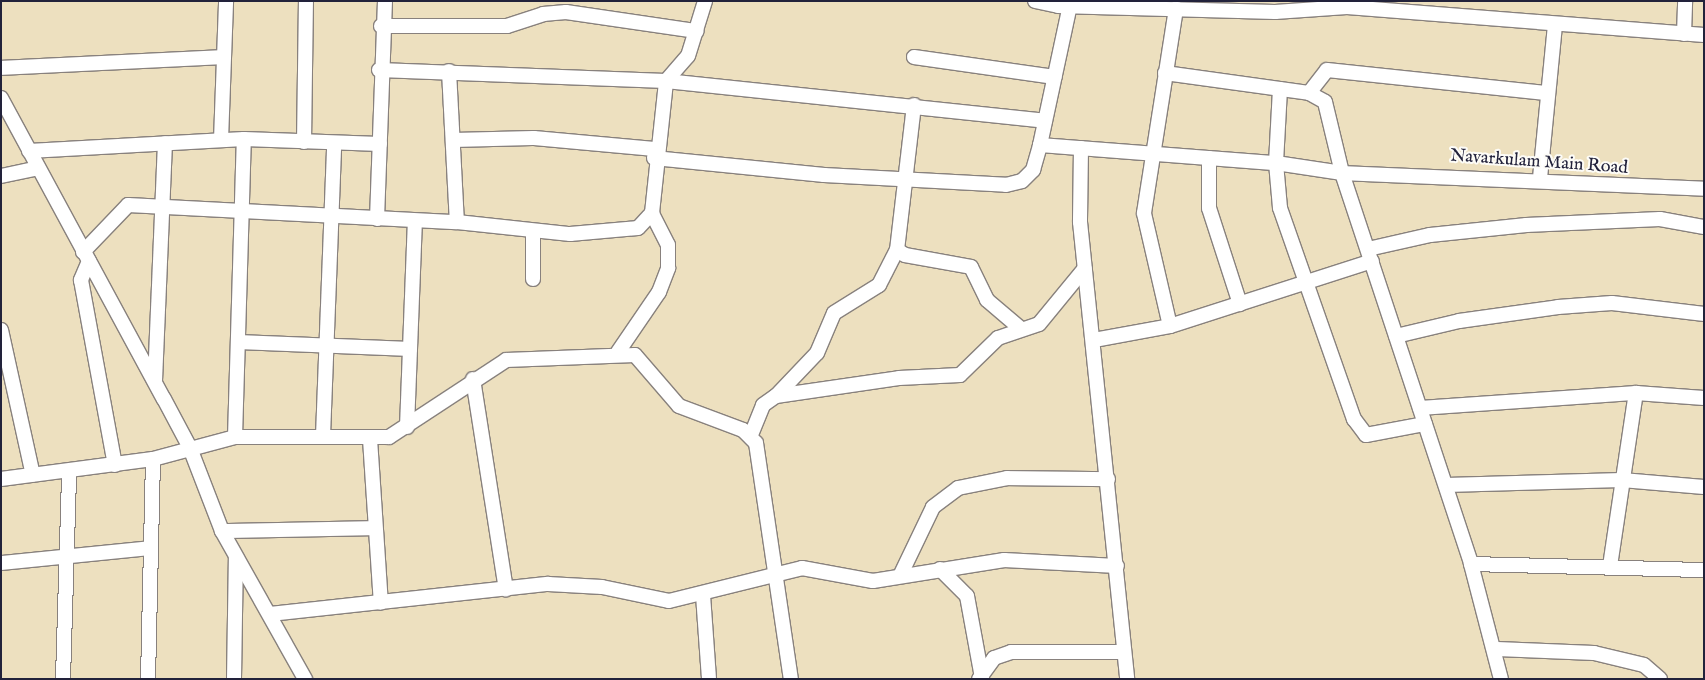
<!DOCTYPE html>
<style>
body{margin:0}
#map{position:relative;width:1705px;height:680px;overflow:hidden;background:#ede0bf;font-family:"IM FELL English",serif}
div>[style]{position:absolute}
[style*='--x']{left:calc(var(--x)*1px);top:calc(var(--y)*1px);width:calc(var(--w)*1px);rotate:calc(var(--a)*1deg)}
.roads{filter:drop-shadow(1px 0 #88817d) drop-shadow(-1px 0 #88817d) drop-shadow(0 1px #88817d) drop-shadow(0 -1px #88817d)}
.minor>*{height:14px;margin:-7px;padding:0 7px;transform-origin:7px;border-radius:7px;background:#fff}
span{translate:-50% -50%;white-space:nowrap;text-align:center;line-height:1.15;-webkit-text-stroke:4px #fdfcf7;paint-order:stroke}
.street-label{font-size:18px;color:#22223b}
.frame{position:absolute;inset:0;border:2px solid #22223b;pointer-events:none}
</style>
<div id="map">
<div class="roads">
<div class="minor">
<div style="--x:1035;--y:1;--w:24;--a:12"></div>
<div style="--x:1058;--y:6;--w:217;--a:1.6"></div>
<div style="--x:1275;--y:12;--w:72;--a:-4"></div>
<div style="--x:1347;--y:7;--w:358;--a:4.5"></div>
<div style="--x:381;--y:26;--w:126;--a:0"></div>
<div style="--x:507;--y:26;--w:38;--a:-18"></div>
<div style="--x:543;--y:14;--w:23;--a:-5"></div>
<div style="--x:566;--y:12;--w:132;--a:8.3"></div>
<div style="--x:1684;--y:34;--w:33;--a:-88"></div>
<div style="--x:914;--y:57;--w:142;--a:8.1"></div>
<div style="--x:1;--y:68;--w:222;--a:-2.8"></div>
<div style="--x:379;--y:70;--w:287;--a:2.2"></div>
<div style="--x:666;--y:81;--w:381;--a:6"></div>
<div style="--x:449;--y:71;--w:151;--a:87"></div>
<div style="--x:1165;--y:73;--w:145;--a:7.9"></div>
<div style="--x:1309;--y:93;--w:18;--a:29"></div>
<div style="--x:1325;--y:102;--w:73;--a:76.5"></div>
<div style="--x:1342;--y:173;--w:412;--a:71.7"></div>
<div style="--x:1471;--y:564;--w:119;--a:75.4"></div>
<div style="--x:1280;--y:89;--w:74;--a:93.1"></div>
<div style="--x:1276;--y:163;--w:45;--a:84.9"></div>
<div style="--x:1280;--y:208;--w:224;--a:70.7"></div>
<div style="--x:1354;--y:419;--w:20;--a:53"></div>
<div style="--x:1366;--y:435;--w:60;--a:-10.6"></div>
<div style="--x:1309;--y:93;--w:29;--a:-52"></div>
<div style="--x:1327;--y:70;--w:220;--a:6"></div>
<div style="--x:1;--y:98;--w:342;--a:61.6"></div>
<div style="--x:164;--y:399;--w:55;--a:62"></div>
<div style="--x:190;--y:448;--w:89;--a:68.9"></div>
<div style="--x:222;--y:531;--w:170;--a:60.7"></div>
<div style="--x:221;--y:140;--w:139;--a:-87.9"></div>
<div style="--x:453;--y:140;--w:81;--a:-1.4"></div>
<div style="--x:534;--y:138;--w:121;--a:5.2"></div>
<div style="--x:304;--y:142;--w:141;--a:-89.2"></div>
<div style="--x:1040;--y:145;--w:237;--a:4.4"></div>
<div style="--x:1276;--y:163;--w:67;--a:8.6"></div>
<div style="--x:1342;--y:173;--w:362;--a:2.5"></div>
<div style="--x:1081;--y:148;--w:74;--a:90.8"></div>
<div style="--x:1080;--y:222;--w:459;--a:84.1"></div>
<div style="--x:29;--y:151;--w:215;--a:-3.2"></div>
<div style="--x:244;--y:139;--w:136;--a:2.1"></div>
<div style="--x:654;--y:158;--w:171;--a:5.7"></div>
<div style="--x:824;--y:175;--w:182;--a:3.1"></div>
<div style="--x:1006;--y:185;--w:16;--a:-14"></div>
<div style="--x:1022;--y:181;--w:16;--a:-45"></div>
<div style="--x:1033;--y:170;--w:26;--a:-74"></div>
<div style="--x:1040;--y:145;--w:147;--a:-77.9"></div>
<div style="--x:1209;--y:158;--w:50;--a:90"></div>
<div style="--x:1209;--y:208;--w:101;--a:72.1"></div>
<div style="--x:1;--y:176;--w:38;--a:-12"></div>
<div style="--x:1540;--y:178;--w:153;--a:-84.4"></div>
<div style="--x:377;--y:219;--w:218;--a:-87.9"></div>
<div style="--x:1368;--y:249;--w:64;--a:-12.7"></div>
<div style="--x:1430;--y:235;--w:97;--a:-5.9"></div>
<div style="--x:1526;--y:225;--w:134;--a:-2.6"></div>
<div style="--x:1660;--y:219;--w:45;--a:10.3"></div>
<div style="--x:897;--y:250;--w:9;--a:32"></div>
<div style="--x:905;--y:255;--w:67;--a:10.3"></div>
<div style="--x:971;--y:267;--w:37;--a:64"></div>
<div style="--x:987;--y:300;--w:43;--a:40.3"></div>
<div style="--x:83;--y:252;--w:65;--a:-46.2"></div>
<div style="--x:128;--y:205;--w:329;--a:3"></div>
<div style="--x:457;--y:222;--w:114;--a:6.1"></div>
<div style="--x:570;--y:234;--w:68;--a:-5"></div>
<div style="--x:638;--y:228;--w:21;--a:-47"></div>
<div style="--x:652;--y:213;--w:133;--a:-83.9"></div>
<div style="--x:666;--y:81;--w:33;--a:-49"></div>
<div style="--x:688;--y:56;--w:58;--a:-72.8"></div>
<div style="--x:89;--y:261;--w:21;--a:113"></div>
<div style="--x:81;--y:280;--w:188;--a:79.6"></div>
<div style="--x:533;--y:279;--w:47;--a:-90"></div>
<div style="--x:1170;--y:326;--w:116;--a:-103"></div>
<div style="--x:1144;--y:213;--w:207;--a:-81.1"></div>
<div style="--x:1;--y:330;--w:148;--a:77.6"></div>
<div style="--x:1396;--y:336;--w:65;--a:-13.4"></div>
<div style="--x:1459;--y:321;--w:100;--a:-8"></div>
<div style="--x:1558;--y:307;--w:54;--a:-4.2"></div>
<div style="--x:1612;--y:303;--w:93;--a:6.8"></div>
<div style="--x:1094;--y:340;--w:77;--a:-10.4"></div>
<div style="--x:1170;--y:326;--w:212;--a:-17.8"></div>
<div style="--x:239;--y:342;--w:171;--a:2.3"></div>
<div style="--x:618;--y:352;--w:73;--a:-55.7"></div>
<div style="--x:659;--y:292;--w:26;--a:-69"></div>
<div style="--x:668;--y:268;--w:23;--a:-90"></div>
<div style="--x:668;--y:245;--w:36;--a:-117"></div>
<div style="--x:473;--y:379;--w:213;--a:81.1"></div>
<div style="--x:155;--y:381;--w:238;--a:-87.6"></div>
<div style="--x:776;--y:396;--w:59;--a:-46.4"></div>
<div style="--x:817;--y:353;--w:43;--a:-67"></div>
<div style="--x:834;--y:313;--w:53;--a:-31.9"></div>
<div style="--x:879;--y:285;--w:39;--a:-63"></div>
<div style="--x:897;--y:250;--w:146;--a:-83.3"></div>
<div style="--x:1420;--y:408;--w:217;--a:-4"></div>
<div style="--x:1636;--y:393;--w:68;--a:4.2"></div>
<div style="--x:407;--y:427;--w:206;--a:-87.8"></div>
<div style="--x:751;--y:435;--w:32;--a:-68"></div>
<div style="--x:763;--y:405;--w:16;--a:-35"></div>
<div style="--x:776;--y:396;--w:124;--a:-8.3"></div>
<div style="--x:899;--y:378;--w:61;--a:-2.8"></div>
<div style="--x:960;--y:375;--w:53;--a:-44.2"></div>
<div style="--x:998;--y:338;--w:43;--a:-18.9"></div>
<div style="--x:1039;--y:324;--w:72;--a:-50.6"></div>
<div style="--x:323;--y:436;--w:293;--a:-87.8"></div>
<div style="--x:235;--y:437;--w:298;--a:-88.3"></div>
<div style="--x:370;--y:439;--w:164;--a:86.2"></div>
<div style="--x:1;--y:479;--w:153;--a:-7.5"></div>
<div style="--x:153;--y:459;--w:85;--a:-15"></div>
<div style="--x:235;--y:437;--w:154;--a:0"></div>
<div style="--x:389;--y:437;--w:140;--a:-33.3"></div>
<div style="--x:506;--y:360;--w:129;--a:-2.2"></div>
<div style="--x:635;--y:355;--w:67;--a:49.2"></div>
<div style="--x:679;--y:406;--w:68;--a:20.6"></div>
<div style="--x:743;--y:430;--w:18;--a:45"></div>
<div style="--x:756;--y:443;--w:239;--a:81.6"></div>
<div style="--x:1446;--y:485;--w:176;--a:-1.6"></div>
<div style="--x:1622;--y:480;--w:82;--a:4.9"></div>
<div style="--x:222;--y:531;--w:151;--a:-1.1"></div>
<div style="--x:1;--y:563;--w:150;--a:-5.7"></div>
<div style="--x:1471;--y:564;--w:233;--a:1.5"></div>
<div style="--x:1610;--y:566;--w:175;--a:-81.5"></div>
<div style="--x:940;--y:569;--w:38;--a:45"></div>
<div style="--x:967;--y:596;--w:83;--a:79.6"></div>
<div style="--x:900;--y:576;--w:76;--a:-64.4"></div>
<div style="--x:933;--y:507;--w:31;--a:-37"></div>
<div style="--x:958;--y:488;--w:50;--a:-11.5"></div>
<div style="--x:1007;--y:478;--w:101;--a:0.6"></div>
<div style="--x:703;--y:595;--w:84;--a:85.9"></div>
<div style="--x:270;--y:614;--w:280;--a:-6.2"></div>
<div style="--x:548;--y:584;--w:54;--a:3.2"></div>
<div style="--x:602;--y:587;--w:68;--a:11.8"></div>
<div style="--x:669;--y:601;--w:137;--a:-13.9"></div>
<div style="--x:802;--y:568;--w:72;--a:10.4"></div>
<div style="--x:873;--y:581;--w:133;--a:-9.1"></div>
<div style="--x:1004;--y:560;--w:113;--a:3"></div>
<div style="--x:1497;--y:649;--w:97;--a:2.4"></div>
<div style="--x:1594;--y:653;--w:51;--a:13.5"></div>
<div style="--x:1644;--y:665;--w:21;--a:41"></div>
<div style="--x:63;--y:679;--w:208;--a:-88.3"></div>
<div style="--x:148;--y:679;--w:220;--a:-88.7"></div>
<div style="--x:234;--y:679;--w:122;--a:-89.1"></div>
<div style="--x:979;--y:679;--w:26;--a:-54"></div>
<div style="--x:994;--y:658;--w:18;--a:-19"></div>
<div style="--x:1011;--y:652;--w:113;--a:0"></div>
</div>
</div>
<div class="street-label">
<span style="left:1539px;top:163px;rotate:4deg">Navarkulam Main Road</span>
</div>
<div class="frame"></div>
</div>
